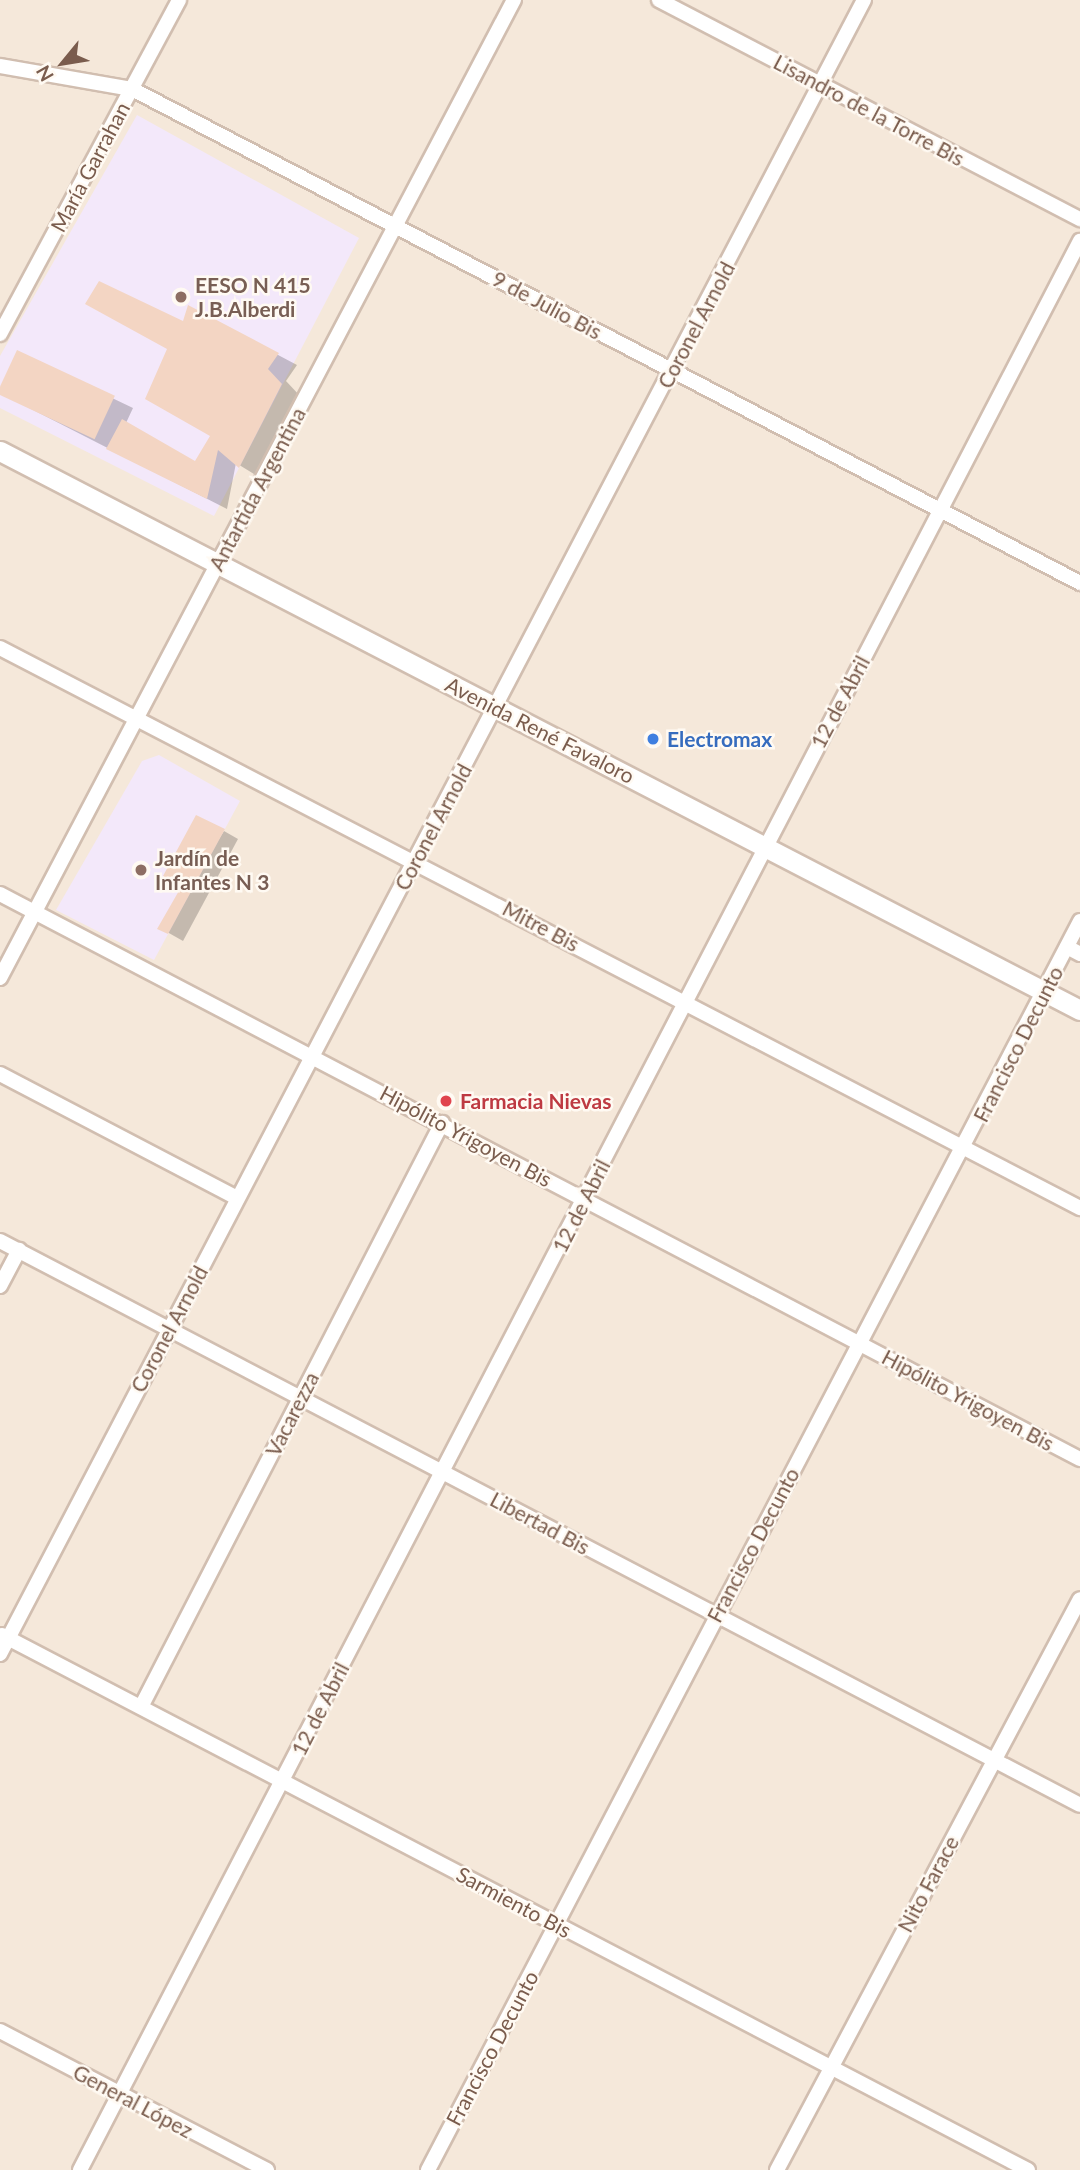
<!DOCTYPE html>
<meta charset="utf-8">
<style>
body{margin:0}
#map{position:relative;width:1080px;height:2170px;overflow:hidden;background:#fdf6ec;font-family:Lato,sans-serif}
div>[style]{position:absolute}
[style*='--x']{left:calc(var(--x)*1px);top:calc(var(--y)*1px);width:calc(var(--w)*1px);rotate:calc(var(--a)*1deg)}
.residential>*{inset:0;background:#f5e8da;transform-origin:0 0}
.education>*{inset:0;background:#f3e8fa}
.shadow>*{inset:0;background:#0003}
.building>*{inset:0;background:#f3d5c3;transform-origin:0 0}
.roads{filter:drop-shadow(2px 0 #d1beb0) drop-shadow(-2px 0 #d1beb0) drop-shadow(0 2px #d1beb0) drop-shadow(0 -2px #d1beb0)}
.street>*{height:14px;margin:-7px;padding:0 7px;transform-origin:7px;border-radius:7px;background:#fff}
.secondary>*{height:19px;margin:-9.5px;padding:0 9.5px;transform-origin:9.5px;border-radius:9.5px;background:#fff}
.dots>*{width:19px;height:19px;translate:-50% -50%;box-sizing:border-box;border:4px solid #fffaf3;border-radius:50%}
span{translate:-50% -50%;white-space:nowrap;text-align:center;line-height:1.15;-webkit-text-stroke:5px #fffaf3;paint-order:stroke}
.street-label{font-size:21px;color:#7a5c4d}
.education-label{font-size:21px;color:#785e54;font-weight:700}
.left{translate:0 -50%;text-align:left}
.shop-label{font-size:21px;color:#366cbe;font-weight:700}
.health-label{font-size:21px;color:#be3a42;font-weight:700}
.north{position:absolute;left:28px;top:28px;width:70px;height:70px;-webkit-text-stroke:5px #fffaf3;paint-order:stroke;rotate:240deg;font-size:19px;font-weight:700;line-height:28px;text-align:center;color:#7a5c4d}
.north::after{content:'';display:block;margin:auto;width:24px;height:32px;background:#7a5c4d;clip-path:polygon(50% 0,100% 100%,50% 72%,0 100%)}
</style>
<div id="map">
<div class="residential">
<div style="left:0;top:0;width:1080px;height:2170px"></div>
</div>
<div class="education">
<div style="clip-path:polygon(137px 115px,359px 238px,214px 516px,0 408px,0 356px)"></div>
<div style="clip-path:polygon(159px 755px,240px 801px,154px 960px,56px 910px,142px 761px)"></div>
</div>
<div class="shadow">
<div style="clip-path:polygon(189px 308px,297px 365px,286px 381px,301px 397px,259px 477px,236px 463px,227px 509px,0 393px,18px 353px,133px 408px,126px 423px,196px 463px,212px 435px,184px 323px)"></div>
<div style="clip-path:polygon(224px 831px,238px 839px,183px 941px,160px 928px)"></div>
</div>
<div class="building">
<div style="clip-path:polygon(99px 281px,183px 321px,188px 305px,279px 353px,268px 369px,282px 384px,239px 468px,218px 450px,207px 499px,106px 449px,122px 419px,195px 461px,210px 436px,145px 399px,167px 349px,85px 304px)"></div>
<div style="left:17px;top:350px;width:108px;height:48px;rotate:25deg"></div>
<div style="clip-path:polygon(196px 815px,225px 829px,168px 934px,157px 929px,180px 889px,163px 876px)"></div>
</div>
<div class="roads">
<div class="street">
<div style="--x:659;--y:0;--w:475;--a:27.5"></div>
<div style="--x:0;--y:66;--w:134;--a:9.9"></div>
<div style="--x:132;--y:89;--w:1069;--a:27.52"></div>
<div style="--x:0;--y:334;--w:379;--a:-61.8"></div>
<div style="--x:0;--y:648;--w:1217;--a:27.41"></div>
<div style="--x:0;--y:894;--w:1219;--a:27.62"></div>
<div style="--x:1067;--y:947;--w:15;--a:28"></div>
<div style="--x:0;--y:978;--w:1105;--a:-62.28"></div>
<div style="--x:0;--y:1074;--w:267;--a:27.6"></div>
<div style="--x:0;--y:1241;--w:1218;--a:27.57"></div>
<div style="--x:0;--y:1286;--w:41;--a:-62.2"></div>
<div style="--x:2;--y:1635;--w:1157;--a:27.54"></div>
<div style="--x:0;--y:1654;--w:1866;--a:-62.42"></div>
<div style="--x:142;--y:1705;--w:655;--a:-62.73"></div>
<div style="--x:0;--y:2031;--w:301;--a:27.5"></div>
<div style="--x:80;--y:2170;--w:2173;--a:-62.6"></div>
<div style="--x:428;--y:2170;--w:1409;--a:-62.43"></div>
<div style="--x:777;--y:2170;--w:646;--a:-62.05"></div>
</div>
<div class="secondary">
<div style="--x:0;--y:451;--w:1216;--a:27.37"></div>
</div>
</div>
<div class="dots">
<div style="left:181px;top:297px;background:#8d6e63"></div>
<div style="left:653px;top:739px;background:#3f7fe0"></div>
<div style="left:141px;top:870px;background:#8d6e63"></div>
<div style="left:446px;top:1101px;background:#e0444e"></div>
</div>
<div class="street-label">
<span style="left:869px;top:110px;rotate:28deg">Lisandro de la Torre Bis</span>
<span style="left:90px;top:167px;rotate:-62deg">María Garrahan</span>
<span style="left:547px;top:305px;rotate:28deg">9 de Julio Bis</span>
<span style="left:696px;top:325px;rotate:-62deg">Coronel Arnold</span>
<span style="left:257px;top:489px;rotate:-62deg">Antartida Argentina</span>
<span style="left:840px;top:702px;rotate:-62deg">12 de Abril</span>
<span style="left:540px;top:730px;rotate:27deg">Avenida René Favaloro</span>
<span style="left:433px;top:827px;rotate:-62deg">Coronel Arnold</span>
<span style="left:541px;top:926px;rotate:28deg">Mitre Bis</span>
<span style="left:1018px;top:1044px;rotate:-63deg">Francisco Decunto</span>
<span style="left:466px;top:1136px;rotate:28deg">Hipólito Yrigoyen Bis</span>
<span style="left:581px;top:1206px;rotate:-63deg">12 de Abril</span>
<span style="left:169px;top:1329px;rotate:-62deg">Coronel Arnold</span>
<span style="left:968px;top:1400px;rotate:28deg">Hipólito Yrigoyen Bis</span>
<span style="left:292px;top:1414px;rotate:-63deg">Vacarezza</span>
<span style="left:540px;top:1523px;rotate:28deg">Libertad Bis</span>
<span style="left:753px;top:1545px;rotate:-62deg">Francisco Decunto</span>
<span style="left:320px;top:1709px;rotate:-63deg">12 de Abril</span>
<span style="left:928px;top:1884px;rotate:-62deg">Nito Farace</span>
<span style="left:514px;top:1902px;rotate:28deg">Sarmiento Bis</span>
<span style="left:492px;top:2048px;rotate:-62deg">Francisco Decunto</span>
<span style="left:133px;top:2101px;rotate:28deg">General López</span>
</div>
<div class="education-label">
<span class="left" style="left:195px;top:297px">EESO N 415<br>J.B.Alberdi</span>
<span class="left" style="left:155px;top:870px">Jardín de<br>Infantes N 3</span>
</div>
<div class="shop-label">
<span class="left" style="left:667px;top:739px">Electromax</span>
</div>
<div class="health-label">
<span class="left" style="left:460px;top:1101px">Farmacia Nievas</span>
</div>
<div class="north">N</div>
</div>
